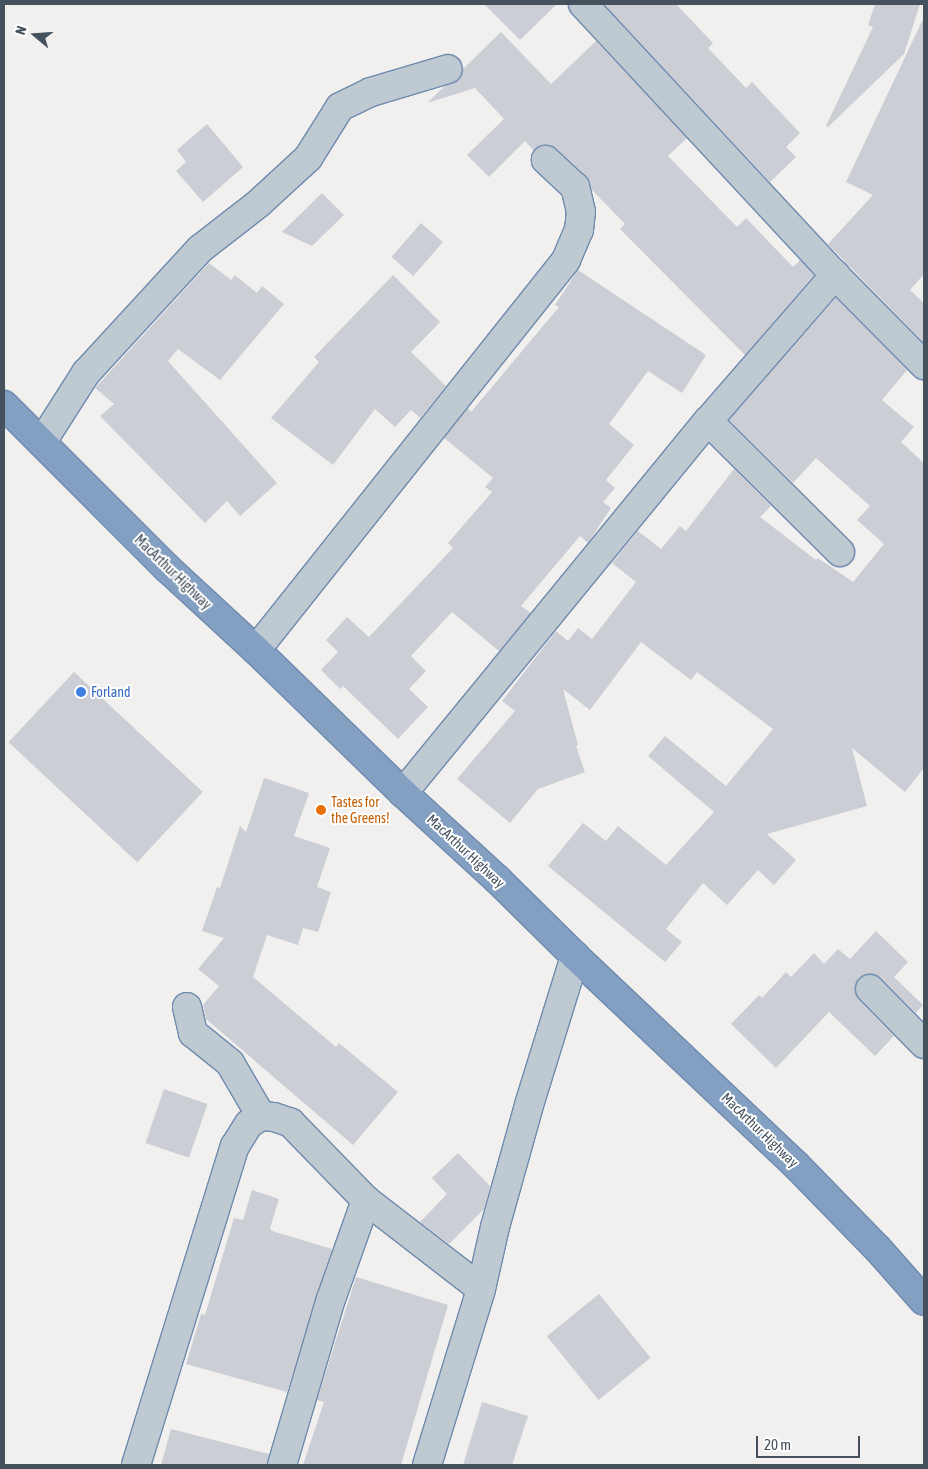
<!DOCTYPE html>
<style>
body{margin:0}
#map{position:relative;width:928px;height:1469px;overflow:hidden;background:#f2efef;font-family:"Asap Condensed",sans-serif}
div>[style]{position:absolute}
[style*='--x']{left:calc(var(--x)*1px);top:calc(var(--y)*1px);width:calc(var(--w)*1px);rotate:calc(var(--a)*1deg)}
.building>*{inset:0;background:#cbced4;transform-origin:0 0}
.roads{filter:drop-shadow(1px 0 #6e8bae) drop-shadow(-1px 0 #6e8bae) drop-shadow(0 1px #6e8bae) drop-shadow(0 -1px #6e8bae)}
.minor>*{height:28px;margin:-14px;padding:0 14px;transform-origin:14px;border-radius:14px;background:#bec9d2}
.highway>*{height:28px;margin:-14px;padding:0 14px;transform-origin:14px;border-radius:14px;background:#83a0c2}
.dots>*{width:14px;height:14px;translate:-50% -50%;box-sizing:border-box;border:2px solid #fff;border-radius:50%}
span{translate:-50% -50%;white-space:nowrap;text-align:center;line-height:1.15;-webkit-text-stroke:4px #fff;paint-order:stroke}
.street-label{font-size:14px;color:#45525e}
.shop-label{font-size:14px;color:#366cbe}
.left{translate:0 -50%;text-align:left}
.food-label{font-size:14px;color:#c56008}
.frame{position:absolute;inset:0;border:5px solid #45525e;pointer-events:none}
.north{position:absolute;left:10px;top:10px;width:50px;height:50px;-webkit-text-stroke:4px #fff;paint-order:stroke;rotate:288deg;font-size:14px;font-weight:700;line-height:20px;text-align:center;color:#45525e}
.north::after{content:'';display:block;margin:auto;width:18px;height:22px;background:#45525e;clip-path:polygon(50% 0,100% 100%,50% 72%,0 100%)}
.scale{position:absolute;left:756px;top:1436px;width:104px;height:22px;box-sizing:border-box;border:2px solid #45525e;border-top:0;padding-left:6px;font-size:15px;line-height:18px;white-space:nowrap;color:#45525e;-webkit-text-stroke:4px #fff;paint-order:stroke}
</style>
<div id="map">
<div class="building">
<div style="clip-path:polygon(484px 4px,557px 4px,520px 40px)"></div>
<div style="clip-path:polygon(604px 4px,676px 4px,713px 43px,708px 48px,746px 88px,752px 82px,800px 133px,786px 147px,796px 157px,770px 182px)"></div>
<div style="clip-path:polygon(875px 4px,920px 4px,904px 54px,828px 127px,826px 126px,873px 27px,868px 25px)"></div>
<div style="clip-path:polygon(924px 17px,924px 274px,910px 290px,924px 303px,924px 343px,828px 244px,873px 195px,846px 182px)"></div>
<div style="clip-path:polygon(501px 32px,551px 84px,596px 41px,687px 138px,668px 156px,737px 227px,746px 218px,793px 267px,800px 260px,814px 275px,745px 355px,620px 229px,625px 224px,592px 190px,586px 176px,557px 149px,550px 145px,542px 145px,534px 151px,525px 141px,489px 177px,467px 155px,504px 119px,475px 88px,427px 103px,445px 86px,459px 80px,463px 69px)"></div>
<div style="clip-path:polygon(207px 124px,243px 167px,203px 202px,176px 171px,186px 162px,177px 150px)"></div>
<div style="clip-path:polygon(322px 193px,344px 215px,312px 246px,282px 232px)"></div>
<div style="left:421px;top:223px;width:29px;height:45px;rotate:41deg"></div>
<div style="clip-path:polygon(209px 263px,231px 280px,235px 275px,257px 293px,262px 286px,284px 304px,220px 380px,178px 349px,168px 361px,277px 483px,240px 516px,227px 501px,205px 523px,100px 416px,114px 404px,95px 388px)"></div>
<div style="clip-path:polygon(578px 270px,706px 355px,682px 393px,648px 371px,609px 424px,634px 445px,606px 480px,615px 488px,603px 502px,611px 508px,588px 543px,580px 536px,521px 606px,531px 613px,499px 651px,452px 612px,411px 656px,426px 671px,409px 689px,428px 707px,398px 739px,343px 686px,340px 689px,321px 670px,338px 652px,326px 640px,347px 617px,369px 637px,453px 548px,448px 543px,492px 492px,485px 487px,493px 478px,444px 438px,468px 408px,471px 412px,559px 307px,555px 305px)"></div>
<div style="clip-path:polygon(393px 275px,440px 322px,411px 352px,446px 386px,420px 418px,411px 410px,395px 427px,375px 409px,333px 465px,271px 418px,319px 362px,314px 357px)"></div>
<div style="clip-path:polygon(836px 298px,907px 370px,882px 400px,914px 427px,901px 442px,924px 463px,924px 768px,905px 792px,852px 748px,867px 806px,767px 834px,796px 860px,774px 885px,758px 870px,727px 905px,703px 883px,666px 929px,682px 942px,665px 962px,548px 866px,583px 823px,606px 841px,618px 826px,666px 865px,714px 812px,648px 756px,665px 736px,726px 786px,773px 729px,697px 672px,691px 680px,641px 642px,590px 710px,563px 689px,578px 745px,576px 746px,585px 772px,538px 789px,510px 823px,457px 779px,515px 711px,502px 701px,556px 631px,568px 641px,578px 628px,592px 639px,636px 582px,612px 563px,638px 531px,661px 549px,680px 526px,686px 531px,734px 469px,771px 506px,760px 517px,816px 560px,818px 558px,853px 582px,884px 544px,857px 520px,870px 506px,816px 458px,793px 483px,729px 420px)"></div>
<div style="left:74px;top:672px;width:176px;height:96px;rotate:43deg"></div>
<div style="clip-path:polygon(264px 778px,309px 793px,294px 836px,330px 848px,317px 887px,331px 892px,318px 932px,303px 928px,298px 945px,267px 935px,253px 977px,336px 1047px,339px 1043px,398px 1092px,353px 1145px,206px 1019px,203px 1005px,219px 986px,198px 969px,224px 938px,202px 931px,217px 887px,220px 888px,240px 826px,246px 832px)"></div>
<div style="clip-path:polygon(876px 931px,908px 962px,894px 977px,923px 1005px,916px 1013px,881px 978px,874px 974px,867px 974px,859px 978px,855px 985px,855px 993px,859px 1000px,894px 1036px,875px 1056px,829px 1012px,776px 1068px,731px 1024px,759px 995px,762px 998px,786px 972px,791px 977px,814px 953px,824px 964px,838px 949px,850px 959px)"></div>
<div style="left:164px;top:1089px;width:46px;height:57px;rotate:19deg"></div>
<div style="clip-path:polygon(458px 1153px,490px 1186px,484px 1209px,449px 1244px,420px 1222px,447px 1194px,432px 1178px)"></div>
<div style="clip-path:polygon(252px 1190px,279px 1199px,270px 1228px,272px 1231px,332px 1249px,287px 1392px,186px 1364px,201px 1314px,205px 1315px,234px 1218px,243px 1220px)"></div>
<div style="clip-path:polygon(356px 1277px,448px 1305px,401px 1465px,303px 1465px,324px 1402px,317px 1400px)"></div>
<div style="left:599px;top:1294px;width:82px;height:67px;rotate:51deg"></div>
<div style="clip-path:polygon(482px 1402px,528px 1416px,512px 1465px,463px 1465px)"></div>
<div style="clip-path:polygon(171px 1429px,269px 1454px,267px 1465px,161px 1465px)"></div>
</div>
<div class="roads">
<div class="minor">
<div style="--x:583;--y:4;--w:370;--a:47.1"></div>
<div style="--x:835;--y:275;--w:127;--a:45.3"></div>
<div style="--x:708;--y:421;--w:186;--a:44.8"></div>
<div style="--x:42;--y:442;--w:82;--a:-57.5"></div>
<div style="--x:86;--y:373;--w:168;--a:-47.4"></div>
<div style="--x:200;--y:249;--w:75;--a:-37.9"></div>
<div style="--x:259;--y:203;--w:67;--a:-42.6"></div>
<div style="--x:308;--y:158;--w:60;--a:-57.9"></div>
<div style="--x:340;--y:107;--w:34;--a:-26"></div>
<div style="--x:371;--y:92;--w:80;--a:-16.6"></div>
<div style="--x:256;--y:650;--w:498;--a:-51.5"></div>
<div style="--x:566;--y:260;--w:33;--a:-67"></div>
<div style="--x:579;--y:230;--w:18;--a:-84"></div>
<div style="--x:581;--y:212;--w:26;--a:-103"></div>
<div style="--x:575;--y:187;--w:40;--a:-137"></div>
<div style="--x:403;--y:793;--w:481;--a:-50.7"></div>
<div style="--x:708;--y:421;--w:194;--a:-49"></div>
<div style="--x:870;--y:989;--w:77;--a:45.5"></div>
<div style="--x:187;--y:1007;--w:27;--a:77"></div>
<div style="--x:193;--y:1033;--w:48;--a:39"></div>
<div style="--x:230;--y:1063;--w:61;--a:59.7"></div>
<div style="--x:136;--y:1465;--w:334;--a:-72.8"></div>
<div style="--x:235;--y:1146;--w:26;--a:-58"></div>
<div style="--x:249;--y:1124;--w:14;--a:-34"></div>
<div style="--x:261;--y:1116;--w:13;--a:4"></div>
<div style="--x:274;--y:1117;--w:18;--a:19"></div>
<div style="--x:291;--y:1123;--w:107;--a:45.8"></div>
<div style="--x:366;--y:1200;--w:145;--a:37.7"></div>
<div style="--x:282;--y:1465;--w:173;--a:-73.6"></div>
<div style="--x:331;--y:1299;--w:105;--a:-70.5"></div>
<div style="--x:427;--y:1465;--w:184;--a:-72.9"></div>
<div style="--x:481;--y:1289;--w:64;--a:-77.3"></div>
<div style="--x:495;--y:1227;--w:127;--a:-74.4"></div>
<div style="--x:529;--y:1105;--w:156;--a:-72.8"></div>
</div>
<div class="highway">
<div style="--x:4;--y:405;--w:231;--a:45"></div>
<div style="--x:167;--y:568;--w:121;--a:42.7"></div>
<div style="--x:256;--y:650;--w:205;--a:44.2"></div>
<div style="--x:403;--y:793;--w:129;--a:42.5"></div>
<div style="--x:498;--y:880;--w:108;--a:44.6"></div>
<div style="--x:575;--y:956;--w:303;--a:43.4"></div>
<div style="--x:795;--y:1164;--w:119;--a:45.7"></div>
<div style="--x:878;--y:1249;--w:69;--a:48.5"></div>
</div>
</div>
<div class="dots">
<div style="left:81px;top:692px;background:#3f7fe0"></div>
<div style="left:321px;top:810px;background:#e8710a"></div>
</div>
<div class="street-label">
<span style="left:173px;top:572px;rotate:44deg">MacArthur Highway</span>
<span style="left:466px;top:851px;rotate:43deg">MacArthur Highway</span>
<span style="left:760px;top:1130px;rotate:44deg">MacArthur Highway</span>
</div>
<div class="shop-label">
<span class="left" style="left:91px;top:692px">Forland</span>
</div>
<div class="food-label">
<span class="left" style="left:331px;top:810px">Tastes for<br>the Greens!</span>
</div>
<div class="frame"></div>
<div class="north">N</div>
<div class="scale">20 m</div>
</div>
